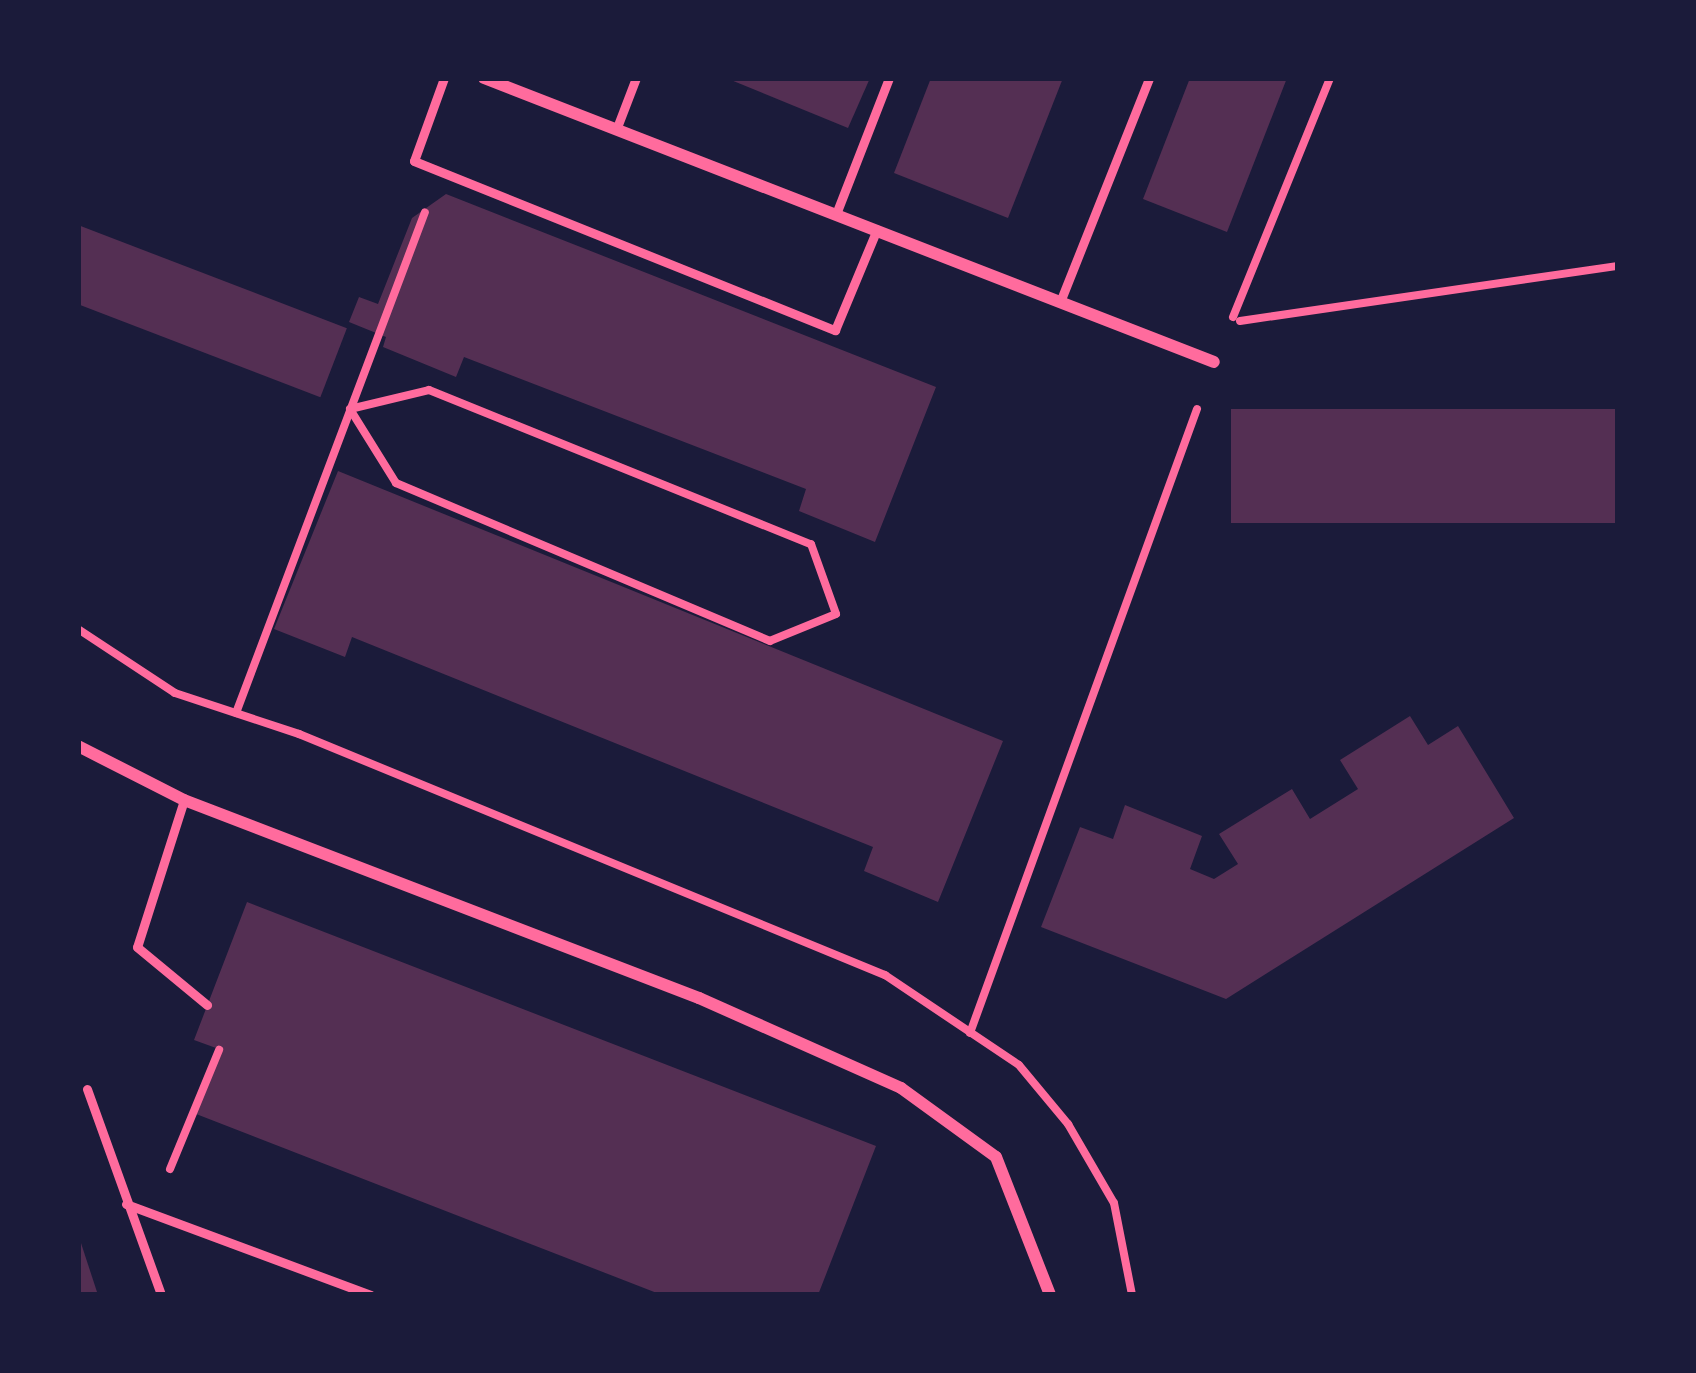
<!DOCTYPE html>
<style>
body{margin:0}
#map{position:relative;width:1696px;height:1373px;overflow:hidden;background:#1b1b3a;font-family:"Varela Round",sans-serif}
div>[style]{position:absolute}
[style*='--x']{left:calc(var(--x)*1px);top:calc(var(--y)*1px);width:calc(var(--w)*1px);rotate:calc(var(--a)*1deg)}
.building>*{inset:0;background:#542f53;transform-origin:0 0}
.path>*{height:8px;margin:-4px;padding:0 4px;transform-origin:4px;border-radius:4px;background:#ff6b9d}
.service>*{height:9px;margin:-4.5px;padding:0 4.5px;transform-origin:4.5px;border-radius:4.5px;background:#ff6b9d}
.minor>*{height:12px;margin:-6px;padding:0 6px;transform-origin:6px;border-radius:6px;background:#ff6b9d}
span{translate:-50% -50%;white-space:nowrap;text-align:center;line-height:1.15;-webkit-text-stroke:9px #1b1b3a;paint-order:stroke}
.frame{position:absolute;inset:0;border:81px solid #1b1b3a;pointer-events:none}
</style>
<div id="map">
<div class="building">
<div style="clip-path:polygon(726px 78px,870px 78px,848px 128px)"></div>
<div style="clip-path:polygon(931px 78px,1063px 78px,1008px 218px,894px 173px)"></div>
<div style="clip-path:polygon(1190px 78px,1287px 78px,1227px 232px,1143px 199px)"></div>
<div style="clip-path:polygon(446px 194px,936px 387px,875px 542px,799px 511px,806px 489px,464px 357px,456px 377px,383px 347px,386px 337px,349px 322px,359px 297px,378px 304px,412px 218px)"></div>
<div style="left:78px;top:225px;width:288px;height:74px;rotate:21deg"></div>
<div style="left:1618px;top:409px;width:114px;height:387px;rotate:90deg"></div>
<div style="clip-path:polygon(338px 471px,1003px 741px,938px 902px,864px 871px,873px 847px,352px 637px,345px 657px,274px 629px)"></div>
<div style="clip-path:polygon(1410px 716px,1428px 745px,1458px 726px,1514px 818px,1226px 999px,1041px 927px,1080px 827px,1113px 839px,1125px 805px,1202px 836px,1190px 869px,1214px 879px,1238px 864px,1219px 834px,1292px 789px,1310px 819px,1358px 789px,1340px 760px)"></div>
<div style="clip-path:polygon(247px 902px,876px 1146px,818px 1295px,662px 1295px,191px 1112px,216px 1048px,194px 1040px)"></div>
<div style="clip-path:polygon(79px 1237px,98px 1295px,78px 1295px)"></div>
</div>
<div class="path">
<div style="--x:1233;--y:317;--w:258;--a:-67.9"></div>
<div style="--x:1240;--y:321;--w:382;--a:-8.3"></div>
<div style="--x:429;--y:390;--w:412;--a:22"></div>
<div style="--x:811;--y:544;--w:74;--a:70.3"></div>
<div style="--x:836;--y:614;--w:71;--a:157.8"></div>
<div style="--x:770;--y:641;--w:406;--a:-157.1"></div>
<div style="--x:396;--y:483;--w:87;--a:-121.9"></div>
<div style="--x:350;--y:409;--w:81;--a:-13.5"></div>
<div style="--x:78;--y:629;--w:116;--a:33.4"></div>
<div style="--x:175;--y:693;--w:131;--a:18.3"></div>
<div style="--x:299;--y:734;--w:634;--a:22.36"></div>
<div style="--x:885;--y:975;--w:161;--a:33.9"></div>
<div style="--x:1019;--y:1065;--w:77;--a:50.3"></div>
<div style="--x:1068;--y:1124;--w:91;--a:59.8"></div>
<div style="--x:1114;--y:1203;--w:94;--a:78.9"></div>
<div style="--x:236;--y:713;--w:535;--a:-69.33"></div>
<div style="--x:970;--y:1033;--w:664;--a:-70.01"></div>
<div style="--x:170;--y:1169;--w:129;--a:-67.6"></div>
</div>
<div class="service">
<div style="--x:444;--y:78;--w:88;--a:109.9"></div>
<div style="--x:414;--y:161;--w:454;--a:21.9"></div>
<div style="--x:835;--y:330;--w:109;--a:-67.4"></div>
<div style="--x:616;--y:130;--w:56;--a:-69"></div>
<div style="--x:836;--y:214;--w:146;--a:-68.7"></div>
<div style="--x:1060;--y:302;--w:241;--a:-68.3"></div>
<div style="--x:184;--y:800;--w:154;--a:107.7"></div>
<div style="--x:137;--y:947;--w:91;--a:39.6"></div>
<div style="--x:87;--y:1089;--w:219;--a:70.2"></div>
<div style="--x:126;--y:1204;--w:261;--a:20.4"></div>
</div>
<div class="minor">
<div style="--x:484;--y:78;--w:783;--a:21.26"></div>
<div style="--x:78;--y:746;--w:119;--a:27"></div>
<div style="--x:184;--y:800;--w:552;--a:21.03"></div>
<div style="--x:699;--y:998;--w:221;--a:24"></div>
<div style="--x:901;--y:1088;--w:117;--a:36"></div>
<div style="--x:996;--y:1157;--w:148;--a:68.6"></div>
</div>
<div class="frame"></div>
</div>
